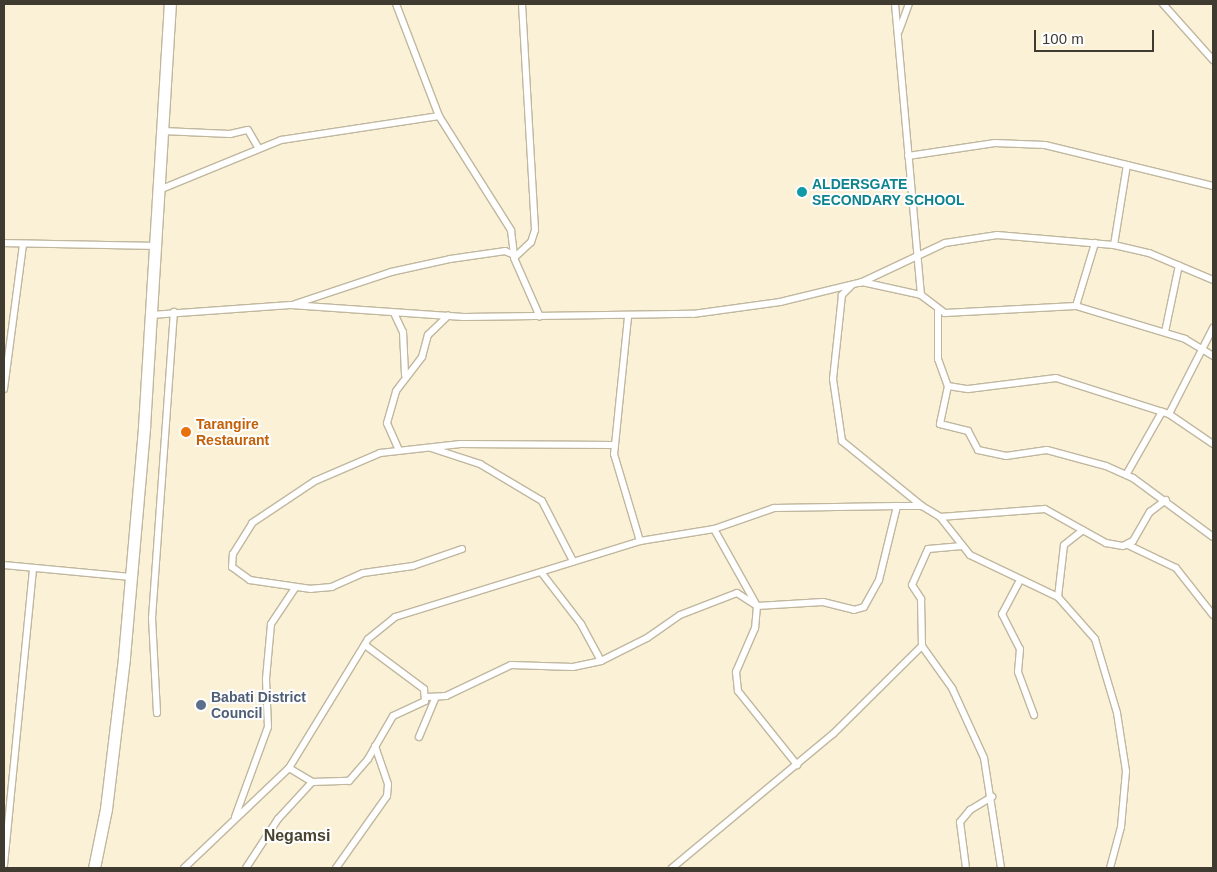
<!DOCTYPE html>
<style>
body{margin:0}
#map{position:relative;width:1217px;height:872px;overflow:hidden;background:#faf1d7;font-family:Arial,sans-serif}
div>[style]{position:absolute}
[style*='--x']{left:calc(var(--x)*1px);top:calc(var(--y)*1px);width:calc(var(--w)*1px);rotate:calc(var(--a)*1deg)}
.roads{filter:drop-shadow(1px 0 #c0b79f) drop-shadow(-1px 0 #c0b79f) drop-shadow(0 1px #c0b79f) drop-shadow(0 -1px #c0b79f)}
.minor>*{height:6px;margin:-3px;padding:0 3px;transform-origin:3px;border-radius:3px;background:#fff}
.trunk>*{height:11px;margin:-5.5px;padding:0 5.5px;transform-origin:5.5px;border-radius:5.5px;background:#fff}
.dots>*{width:14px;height:14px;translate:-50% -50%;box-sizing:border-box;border:2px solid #fefefe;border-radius:50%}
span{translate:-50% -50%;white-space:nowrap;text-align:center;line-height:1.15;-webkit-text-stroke:4px #fefefe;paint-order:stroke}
.culture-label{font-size:14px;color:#0d838f;font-weight:700}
.left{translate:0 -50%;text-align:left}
.food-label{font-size:14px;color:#c56008;font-weight:700}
.service-label{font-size:14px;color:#4e5e75;font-weight:700}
.quarter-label{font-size:16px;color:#4a432e;font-weight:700}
.frame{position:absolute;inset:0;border:5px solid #3f3b31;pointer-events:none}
.scale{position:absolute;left:1034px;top:30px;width:120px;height:22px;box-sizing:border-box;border:2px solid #3f3b31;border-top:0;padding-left:6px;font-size:15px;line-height:18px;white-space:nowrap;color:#3f3b31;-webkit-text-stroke:4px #fefefe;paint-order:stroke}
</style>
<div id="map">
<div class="roads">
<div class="minor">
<div style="--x:522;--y:4;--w:226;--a:86.7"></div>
<div style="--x:535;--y:230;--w:13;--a:108"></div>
<div style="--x:531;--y:242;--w:23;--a:137"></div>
<div style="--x:514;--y:258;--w:64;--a:66.2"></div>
<div style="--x:895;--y:4;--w:292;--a:84.9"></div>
<div style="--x:1163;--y:4;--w:75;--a:48.2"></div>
<div style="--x:899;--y:31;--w:29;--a:-70"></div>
<div style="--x:163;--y:131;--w:67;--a:2.6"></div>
<div style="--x:230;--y:134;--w:18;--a:-13"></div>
<div style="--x:248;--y:130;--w:20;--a:60"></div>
<div style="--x:908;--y:156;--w:88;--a:-8.5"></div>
<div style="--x:995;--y:143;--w:50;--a:2.3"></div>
<div style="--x:1045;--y:145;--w:173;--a:13.7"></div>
<div style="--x:159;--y:190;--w:132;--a:-22.3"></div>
<div style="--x:281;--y:140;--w:160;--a:-8.6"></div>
<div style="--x:4;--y:243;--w:152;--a:1.1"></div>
<div style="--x:1114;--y:245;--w:81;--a:-80.8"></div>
<div style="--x:860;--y:283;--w:94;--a:-25.2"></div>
<div style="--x:945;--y:243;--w:53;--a:-8.7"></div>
<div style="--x:997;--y:235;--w:117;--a:4.9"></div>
<div style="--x:1114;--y:245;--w:36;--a:13"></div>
<div style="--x:1149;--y:253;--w:69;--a:22.9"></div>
<div style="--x:851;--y:286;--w:13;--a:135"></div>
<div style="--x:842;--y:295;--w:84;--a:96.1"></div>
<div style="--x:833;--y:379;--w:63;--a:81.7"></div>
<div style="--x:842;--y:441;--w:103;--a:39.1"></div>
<div style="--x:295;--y:304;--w:101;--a:-18.4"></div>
<div style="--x:391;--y:272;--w:60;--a:-12.4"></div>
<div style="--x:450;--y:259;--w:56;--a:-8.3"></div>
<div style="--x:505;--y:251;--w:10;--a:24"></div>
<div style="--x:514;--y:255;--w:25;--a:-97"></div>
<div style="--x:511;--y:230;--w:135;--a:-122.3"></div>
<div style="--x:439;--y:116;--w:120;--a:-111"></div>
<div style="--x:1076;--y:306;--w:66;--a:-73.2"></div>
<div style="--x:938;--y:311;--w:48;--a:90"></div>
<div style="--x:938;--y:359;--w:29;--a:70"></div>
<div style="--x:948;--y:386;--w:20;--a:9"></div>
<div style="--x:968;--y:389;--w:89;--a:-7.1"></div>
<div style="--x:1056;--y:378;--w:119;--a:17.7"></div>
<div style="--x:1169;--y:414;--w:53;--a:34.3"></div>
<div style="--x:394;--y:313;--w:21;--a:65"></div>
<div style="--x:403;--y:332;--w:43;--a:87.3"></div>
<div style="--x:151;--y:315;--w:140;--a:-4.1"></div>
<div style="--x:291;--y:305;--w:173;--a:4"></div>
<div style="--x:464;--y:317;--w:229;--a:-0.8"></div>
<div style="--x:693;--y:314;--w:88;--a:-7.9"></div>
<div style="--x:780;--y:302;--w:84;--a:-13.7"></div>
<div style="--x:862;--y:282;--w:60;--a:12.4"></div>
<div style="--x:921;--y:295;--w:30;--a:37"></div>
<div style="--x:945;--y:313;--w:131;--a:-3.1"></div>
<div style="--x:1076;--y:306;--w:114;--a:16.8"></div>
<div style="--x:1185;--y:339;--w:33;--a:31"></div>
<div style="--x:628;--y:317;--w:138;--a:95.8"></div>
<div style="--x:614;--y:454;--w:91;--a:73.4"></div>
<div style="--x:1165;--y:332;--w:68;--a:-78.2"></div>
<div style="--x:948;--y:386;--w:39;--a:102"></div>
<div style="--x:940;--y:424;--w:29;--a:14"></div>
<div style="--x:968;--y:431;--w:21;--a:62"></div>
<div style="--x:978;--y:450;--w:29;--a:12"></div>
<div style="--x:1006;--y:456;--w:41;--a:-8.3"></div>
<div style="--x:1047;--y:450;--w:61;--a:15.2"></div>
<div style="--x:1106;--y:466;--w:30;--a:24"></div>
<div style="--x:1133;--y:478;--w:99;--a:36.4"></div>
<div style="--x:4;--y:389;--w:145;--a:-82.5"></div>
<div style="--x:1169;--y:414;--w:97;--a:-62.9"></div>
<div style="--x:398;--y:448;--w:27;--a:-114"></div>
<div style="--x:387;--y:423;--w:33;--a:-74"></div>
<div style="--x:396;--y:391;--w:43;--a:-52.6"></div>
<div style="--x:422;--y:357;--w:23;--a:-75"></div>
<div style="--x:428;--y:335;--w:28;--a:-44"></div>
<div style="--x:431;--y:448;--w:52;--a:18.1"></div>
<div style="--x:480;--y:464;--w:72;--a:30.8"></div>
<div style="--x:542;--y:501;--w:68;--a:62.7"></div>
<div style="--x:1126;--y:475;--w:73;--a:-60.3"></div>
<div style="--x:940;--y:517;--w:105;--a:-4.4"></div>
<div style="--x:1045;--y:509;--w:70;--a:29.1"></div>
<div style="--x:1106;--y:543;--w:17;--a:10"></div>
<div style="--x:1123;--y:546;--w:11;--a:-27"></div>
<div style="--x:1133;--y:541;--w:34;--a:-60"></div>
<div style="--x:1150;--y:512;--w:20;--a:-37"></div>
<div style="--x:714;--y:529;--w:88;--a:60.8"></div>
<div style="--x:757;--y:606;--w:22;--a:95"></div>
<div style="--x:755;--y:628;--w:48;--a:113.4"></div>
<div style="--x:736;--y:672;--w:19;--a:84"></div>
<div style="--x:738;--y:691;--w:95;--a:51.4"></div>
<div style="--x:1128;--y:545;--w:53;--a:25.6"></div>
<div style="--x:1176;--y:568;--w:60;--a:51.8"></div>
<div style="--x:962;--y:546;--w:34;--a:175"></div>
<div style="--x:928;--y:549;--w:39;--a:114"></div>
<div style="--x:912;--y:585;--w:17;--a:57"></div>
<div style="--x:921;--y:599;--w:47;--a:88.8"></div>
<div style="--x:922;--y:646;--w:52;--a:54.5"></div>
<div style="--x:952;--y:688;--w:77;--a:65.4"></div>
<div style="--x:984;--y:758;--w:111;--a:81.2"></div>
<div style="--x:462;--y:549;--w:52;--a:160.9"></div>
<div style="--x:413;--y:566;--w:50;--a:172"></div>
<div style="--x:363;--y:573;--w:34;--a:156"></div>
<div style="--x:332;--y:587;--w:21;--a:175"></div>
<div style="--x:311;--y:589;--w:62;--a:-171.6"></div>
<div style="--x:250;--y:580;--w:22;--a:-144"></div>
<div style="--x:232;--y:567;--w:13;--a:-86"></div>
<div style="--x:233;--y:554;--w:36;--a:-58"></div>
<div style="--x:252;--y:523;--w:76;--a:-33.7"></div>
<div style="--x:315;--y:481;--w:71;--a:-23.3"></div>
<div style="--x:380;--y:453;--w:81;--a:-6.4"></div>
<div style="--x:460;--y:444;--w:154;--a:0.4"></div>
<div style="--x:4;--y:565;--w:127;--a:5.4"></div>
<div style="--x:541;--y:572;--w:66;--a:52.4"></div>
<div style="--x:581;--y:624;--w:42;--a:61.6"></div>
<div style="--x:1019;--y:582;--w:36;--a:118"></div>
<div style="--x:1002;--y:614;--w:39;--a:63"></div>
<div style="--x:1020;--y:649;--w:23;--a:95"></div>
<div style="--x:1018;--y:672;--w:46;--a:69.6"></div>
<div style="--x:1058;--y:597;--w:52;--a:-83.4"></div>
<div style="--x:1064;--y:545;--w:24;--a:-38"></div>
<div style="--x:427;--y:697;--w:19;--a:-3"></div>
<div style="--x:446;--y:696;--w:72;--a:-25.5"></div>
<div style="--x:511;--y:665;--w:62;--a:1.8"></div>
<div style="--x:573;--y:667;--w:29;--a:-12"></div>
<div style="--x:601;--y:661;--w:51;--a:-26.6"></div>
<div style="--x:647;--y:638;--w:40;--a:-34.9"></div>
<div style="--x:680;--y:615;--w:61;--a:-21.1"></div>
<div style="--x:737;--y:593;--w:24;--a:33"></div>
<div style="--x:757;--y:606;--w:66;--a:-3.5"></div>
<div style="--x:823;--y:602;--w:32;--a:14"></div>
<div style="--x:854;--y:610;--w:10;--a:-17"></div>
<div style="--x:864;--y:607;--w:31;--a:-61"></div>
<div style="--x:879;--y:580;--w:76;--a:-76.3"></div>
<div style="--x:157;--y:713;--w:95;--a:-93"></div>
<div style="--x:152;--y:618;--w:307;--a:-85.9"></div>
<div style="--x:419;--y:737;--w:41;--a:-67.2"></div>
<div style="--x:289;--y:768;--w:27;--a:31"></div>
<div style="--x:312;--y:782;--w:37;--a:-2"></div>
<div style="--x:349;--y:781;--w:29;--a:-49"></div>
<div style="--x:368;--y:759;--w:50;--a:-59.8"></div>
<div style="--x:393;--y:716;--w:35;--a:-25"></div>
<div style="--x:425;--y:701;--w:12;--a:-95"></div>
<div style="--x:424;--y:689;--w:74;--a:-143.3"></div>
<div style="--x:235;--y:817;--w:96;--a:-69.9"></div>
<div style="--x:268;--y:727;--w:48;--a:-92.4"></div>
<div style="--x:266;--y:679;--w:55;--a:-84.8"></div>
<div style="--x:271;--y:624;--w:43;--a:-56.3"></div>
<div style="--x:4;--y:865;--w:298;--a:-84.4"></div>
<div style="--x:184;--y:868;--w:145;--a:-43.6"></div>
<div style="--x:289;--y:768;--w:151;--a:-58.5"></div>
<div style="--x:368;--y:639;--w:35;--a:-39"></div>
<div style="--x:395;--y:617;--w:257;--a:-17.2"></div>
<div style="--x:640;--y:541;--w:75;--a:-9.2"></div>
<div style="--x:714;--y:529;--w:64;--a:-19.3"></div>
<div style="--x:774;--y:508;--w:123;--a:-0.9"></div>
<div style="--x:897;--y:506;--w:25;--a:0"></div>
<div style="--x:922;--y:506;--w:21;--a:31"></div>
<div style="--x:940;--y:517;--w:48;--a:51.7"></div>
<div style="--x:970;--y:555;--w:98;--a:25.5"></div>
<div style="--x:1058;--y:597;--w:56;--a:48.6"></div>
<div style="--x:1095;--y:639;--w:77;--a:73.4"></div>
<div style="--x:1117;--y:713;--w:59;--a:81.2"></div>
<div style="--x:1126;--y:771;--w:56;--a:95.1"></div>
<div style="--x:1121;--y:827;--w:42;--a:105"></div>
<div style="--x:246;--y:868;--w:59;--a:-56.9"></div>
<div style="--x:278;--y:819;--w:50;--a:-47.4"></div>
<div style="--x:336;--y:868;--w:88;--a:-54.7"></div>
<div style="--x:387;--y:796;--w:12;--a:-85"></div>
<div style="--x:388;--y:784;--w:40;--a:-108.9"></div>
<div style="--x:672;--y:868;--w:209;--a:-39.8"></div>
<div style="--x:833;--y:734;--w:125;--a:-44.7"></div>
<div style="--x:966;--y:868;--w:46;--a:-97.4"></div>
<div style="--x:960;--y:822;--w:16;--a:-50"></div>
<div style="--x:970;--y:810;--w:26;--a:-31"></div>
</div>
<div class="trunk">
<div style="--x:94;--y:868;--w:60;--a:-78.5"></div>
<div style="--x:106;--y:809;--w:153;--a:-83.2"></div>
<div style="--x:124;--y:657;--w:231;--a:-85"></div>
<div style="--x:144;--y:427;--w:424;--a:-86.5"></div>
</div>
</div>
<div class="dots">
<div style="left:802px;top:192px;background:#0f9aa8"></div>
<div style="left:186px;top:432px;background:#e8710a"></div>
<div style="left:201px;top:705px;background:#5c6f8a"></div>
</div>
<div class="culture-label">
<span class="left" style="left:812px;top:192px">ALDERSGATE<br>SECONDARY SCHOOL</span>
</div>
<div class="food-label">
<span class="left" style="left:196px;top:432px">Tarangire<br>Restaurant</span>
</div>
<div class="service-label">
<span class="left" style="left:211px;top:705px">Babati District<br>Council</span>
</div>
<div class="quarter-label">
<span style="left:297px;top:836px">Negamsi</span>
</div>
<div class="frame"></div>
<div class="scale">100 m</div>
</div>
